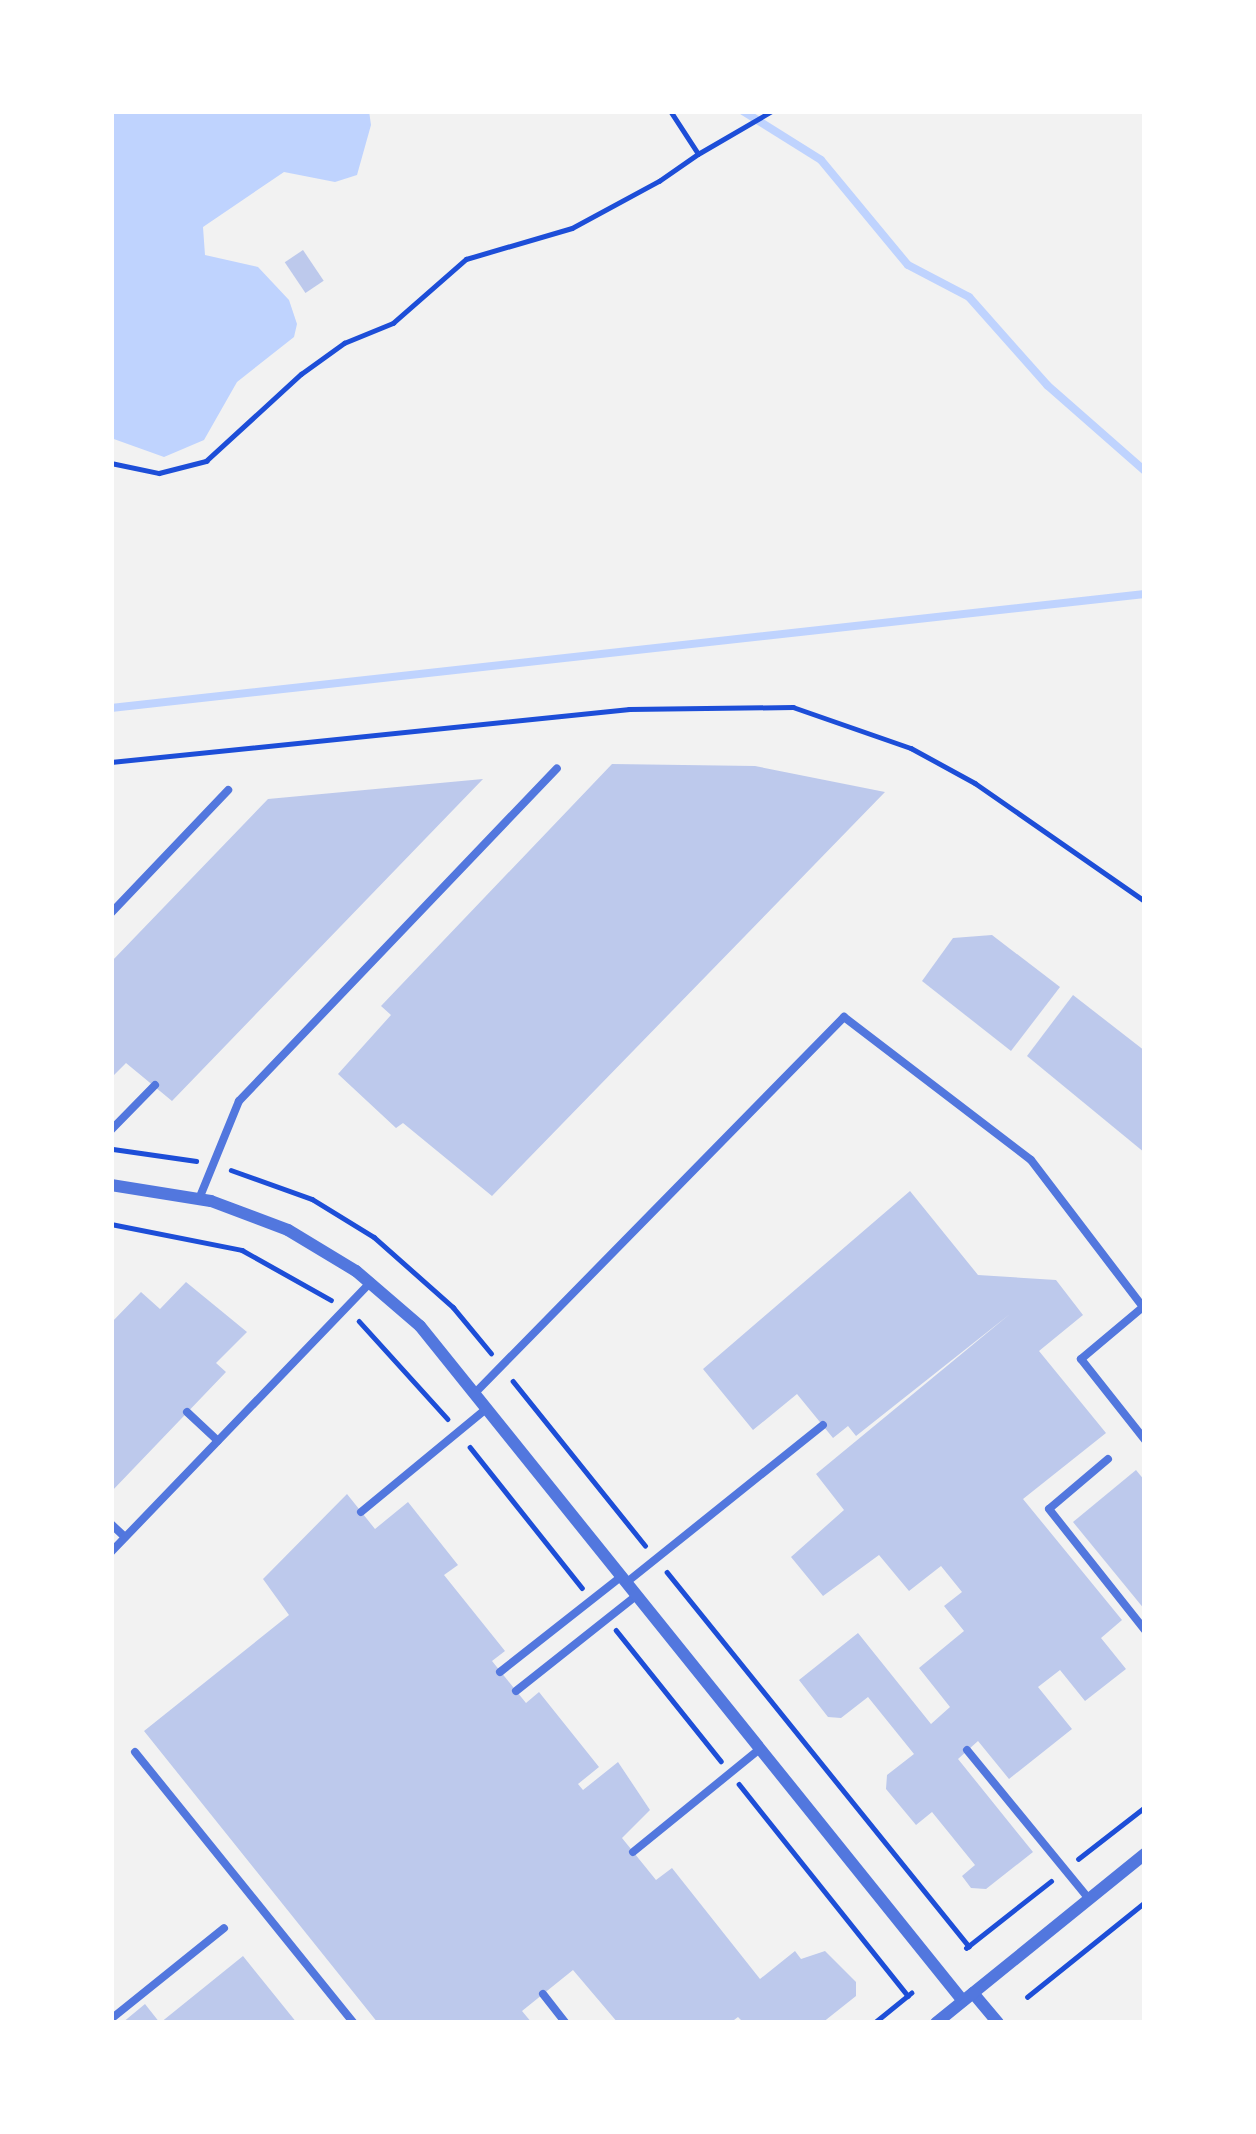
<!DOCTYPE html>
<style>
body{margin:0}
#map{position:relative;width:1256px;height:2134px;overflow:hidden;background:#f2f2f2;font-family:Bitter,serif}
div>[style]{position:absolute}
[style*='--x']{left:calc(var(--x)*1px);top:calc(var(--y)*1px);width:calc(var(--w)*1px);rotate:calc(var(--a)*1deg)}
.water>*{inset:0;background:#bfd3fe}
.stream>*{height:8px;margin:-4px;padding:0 4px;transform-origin:4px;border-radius:4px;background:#bfd3fe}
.building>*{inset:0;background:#bdc9ec;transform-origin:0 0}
.path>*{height:4.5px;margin:-2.25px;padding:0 2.25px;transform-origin:2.25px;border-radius:2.25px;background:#1d4ed8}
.service>*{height:8px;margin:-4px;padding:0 4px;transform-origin:4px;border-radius:4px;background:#5277de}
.minor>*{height:12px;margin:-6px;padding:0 6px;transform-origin:6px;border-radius:6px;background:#5277de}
span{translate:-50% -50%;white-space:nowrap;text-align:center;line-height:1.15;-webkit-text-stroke:12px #fff;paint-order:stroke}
.frame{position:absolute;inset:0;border:114px solid #fff;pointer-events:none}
</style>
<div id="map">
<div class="water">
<div style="clip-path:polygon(111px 111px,369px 111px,371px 125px,357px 175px,335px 182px,284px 172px,203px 227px,205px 255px,258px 267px,289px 300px,297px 324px,294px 337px,237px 382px,204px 440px,164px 457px,111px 438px)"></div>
</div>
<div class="stream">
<div style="--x:743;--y:111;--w:92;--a:32.1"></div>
<div style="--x:821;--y:160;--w:136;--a:50.4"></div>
<div style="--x:908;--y:265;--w:69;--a:27.7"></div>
<div style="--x:969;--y:297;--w:118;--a:48.4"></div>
<div style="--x:1047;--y:385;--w:130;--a:41.3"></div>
<div style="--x:111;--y:708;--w:1040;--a:-6.29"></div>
</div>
<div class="building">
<div style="left:303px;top:250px;width:37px;height:22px;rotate:56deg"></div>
<div style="clip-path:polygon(612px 764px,755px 766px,885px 792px,492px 1196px,403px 1123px,396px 1128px,338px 1074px,391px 1015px,381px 1006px)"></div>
<div style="clip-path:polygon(483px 779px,172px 1101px,126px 1063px,111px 1078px,111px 962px,268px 799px)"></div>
<div style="clip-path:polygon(992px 935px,1060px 987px,1011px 1051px,922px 981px,953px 938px)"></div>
<div style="clip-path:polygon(1073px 995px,1145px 1051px,1145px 1153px,1027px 1056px)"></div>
<div style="clip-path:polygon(910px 1191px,978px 1275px,1056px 1280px,1083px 1315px,1039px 1351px,1106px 1433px,1023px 1499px,1122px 1620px,1101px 1638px,1126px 1669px,1085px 1701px,1060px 1670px,1038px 1687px,1072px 1729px,1009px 1779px,978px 1741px,958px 1759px,1033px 1852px,986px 1889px,971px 1888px,962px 1876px,975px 1865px,932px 1812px,916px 1825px,886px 1789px,887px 1775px,914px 1754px,868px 1697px,841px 1718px,828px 1717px,799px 1680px,858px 1633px,931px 1724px,950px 1707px,919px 1668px,964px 1631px,944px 1606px,962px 1592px,941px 1566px,909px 1591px,879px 1555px,823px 1596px,791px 1557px,844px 1510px,816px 1474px,1010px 1314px,856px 1436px,848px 1426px,833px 1438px,797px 1394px,753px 1430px,703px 1369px)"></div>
<div style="clip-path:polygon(186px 1282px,247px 1332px,216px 1363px,226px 1372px,111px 1492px,111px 1323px,141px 1292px,160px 1309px)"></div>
<div style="clip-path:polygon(1136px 1470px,1145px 1481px,1145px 1610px,1073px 1522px)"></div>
<div style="clip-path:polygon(347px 1494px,375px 1529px,408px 1502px,458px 1565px,444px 1575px,505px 1651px,492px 1661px,526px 1703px,539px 1692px,599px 1767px,578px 1784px,583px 1790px,618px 1762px,650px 1810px,622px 1838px,656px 1880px,672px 1868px,760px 1979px,795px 1951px,801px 1959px,825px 1951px,856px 1982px,856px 1996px,822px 2023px,744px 2023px,738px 2017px,730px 2023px,618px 2023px,573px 1970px,522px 2011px,532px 2023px,378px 2023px,144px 1731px,289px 1615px,263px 1579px)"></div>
<div style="clip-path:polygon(243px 1956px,297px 2023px,122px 2023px,145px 2004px,160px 2023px)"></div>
</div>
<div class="path">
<div style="--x:698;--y:154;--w:86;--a:-30.2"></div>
<div style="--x:111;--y:463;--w:49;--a:11.8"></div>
<div style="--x:159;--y:473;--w:49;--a:-14.3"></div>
<div style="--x:206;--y:461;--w:129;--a:-42.5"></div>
<div style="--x:301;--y:374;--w:53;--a:-35.8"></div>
<div style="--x:344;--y:343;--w:53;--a:-22.2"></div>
<div style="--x:393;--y:323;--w:97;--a:-41.2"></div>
<div style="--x:466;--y:259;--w:110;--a:-16.3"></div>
<div style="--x:572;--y:228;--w:99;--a:-28.4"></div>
<div style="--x:659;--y:181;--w:47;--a:-34.7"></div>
<div style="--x:698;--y:154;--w:51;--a:-123.1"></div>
<div style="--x:111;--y:762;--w:521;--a:-5.84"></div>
<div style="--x:629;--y:709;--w:164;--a:-0.7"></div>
<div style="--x:793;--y:707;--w:125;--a:19.2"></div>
<div style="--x:911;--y:748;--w:73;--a:28.7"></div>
<div style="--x:975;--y:783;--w:207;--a:34.8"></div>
<div style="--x:113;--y:1149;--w:84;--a:8.2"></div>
<div style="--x:231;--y:1170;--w:86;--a:19.7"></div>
<div style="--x:312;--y:1199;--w:73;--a:31.5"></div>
<div style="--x:374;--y:1237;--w:106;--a:41.5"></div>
<div style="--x:453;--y:1307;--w:60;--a:50.4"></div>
<div style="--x:111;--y:1224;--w:134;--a:11.2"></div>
<div style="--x:242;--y:1250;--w:102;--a:29.3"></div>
<div style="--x:359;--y:1321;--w:132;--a:47.8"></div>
<div style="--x:513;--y:1381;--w:211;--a:51.2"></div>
<div style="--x:470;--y:1447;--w:180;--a:51.5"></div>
<div style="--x:667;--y:1572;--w:481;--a:51.1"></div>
<div style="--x:616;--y:1630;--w:168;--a:51.3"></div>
<div style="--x:739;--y:1784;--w:271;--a:51.4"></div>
<div style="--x:1078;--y:1859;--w:85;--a:-37.8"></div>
<div style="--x:966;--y:1948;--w:108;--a:-38.2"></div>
<div style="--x:1027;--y:1997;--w:151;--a:-38.8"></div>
<div style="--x:874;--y:2023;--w:48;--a:-39"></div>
</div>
<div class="service">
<div style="--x:111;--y:913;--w:170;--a:-46.4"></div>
<div style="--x:111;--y:1130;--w:63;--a:-45.6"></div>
<div style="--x:199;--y:1199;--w:106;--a:-67.8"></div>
<div style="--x:239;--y:1101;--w:460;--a:-46.3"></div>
<div style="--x:475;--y:1393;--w:527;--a:-45.54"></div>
<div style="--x:844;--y:1017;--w:235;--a:37.4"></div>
<div style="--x:1031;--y:1160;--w:185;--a:52.7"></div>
<div style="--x:1143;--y:1307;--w:81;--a:140"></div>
<div style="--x:1081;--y:1359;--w:103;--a:51.7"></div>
<div style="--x:187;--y:1412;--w:42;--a:43.1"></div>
<div style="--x:1108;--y:1459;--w:77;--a:139.7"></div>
<div style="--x:1049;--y:1509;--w:154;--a:51.6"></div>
<div style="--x:361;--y:1512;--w:163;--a:-39.5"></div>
<div style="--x:111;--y:1524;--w:19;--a:43"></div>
<div style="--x:111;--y:1552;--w:375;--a:-46.1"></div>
<div style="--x:627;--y:1582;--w:251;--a:-38.7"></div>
<div style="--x:500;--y:1672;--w:155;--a:-38.2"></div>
<div style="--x:516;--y:1691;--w:154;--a:-38.4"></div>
<div style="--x:967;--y:1750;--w:191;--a:50.7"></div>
<div style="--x:135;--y:1752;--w:348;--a:51.1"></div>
<div style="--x:633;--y:1852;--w:165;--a:-39.1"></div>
<div style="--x:543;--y:1994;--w:37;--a:52"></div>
<div style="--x:111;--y:2019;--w:145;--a:-38.8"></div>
</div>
<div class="minor">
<div style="--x:111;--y:1185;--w:101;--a:9.1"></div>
<div style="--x:211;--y:1201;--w:82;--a:20.6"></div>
<div style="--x:288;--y:1230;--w:79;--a:31.1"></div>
<div style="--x:356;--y:1271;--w:84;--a:40.7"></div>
<div style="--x:420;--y:1326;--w:866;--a:51.19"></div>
<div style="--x:973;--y:1993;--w:39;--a:50"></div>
<div style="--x:936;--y:2023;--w:269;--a:-39"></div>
</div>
<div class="frame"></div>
</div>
